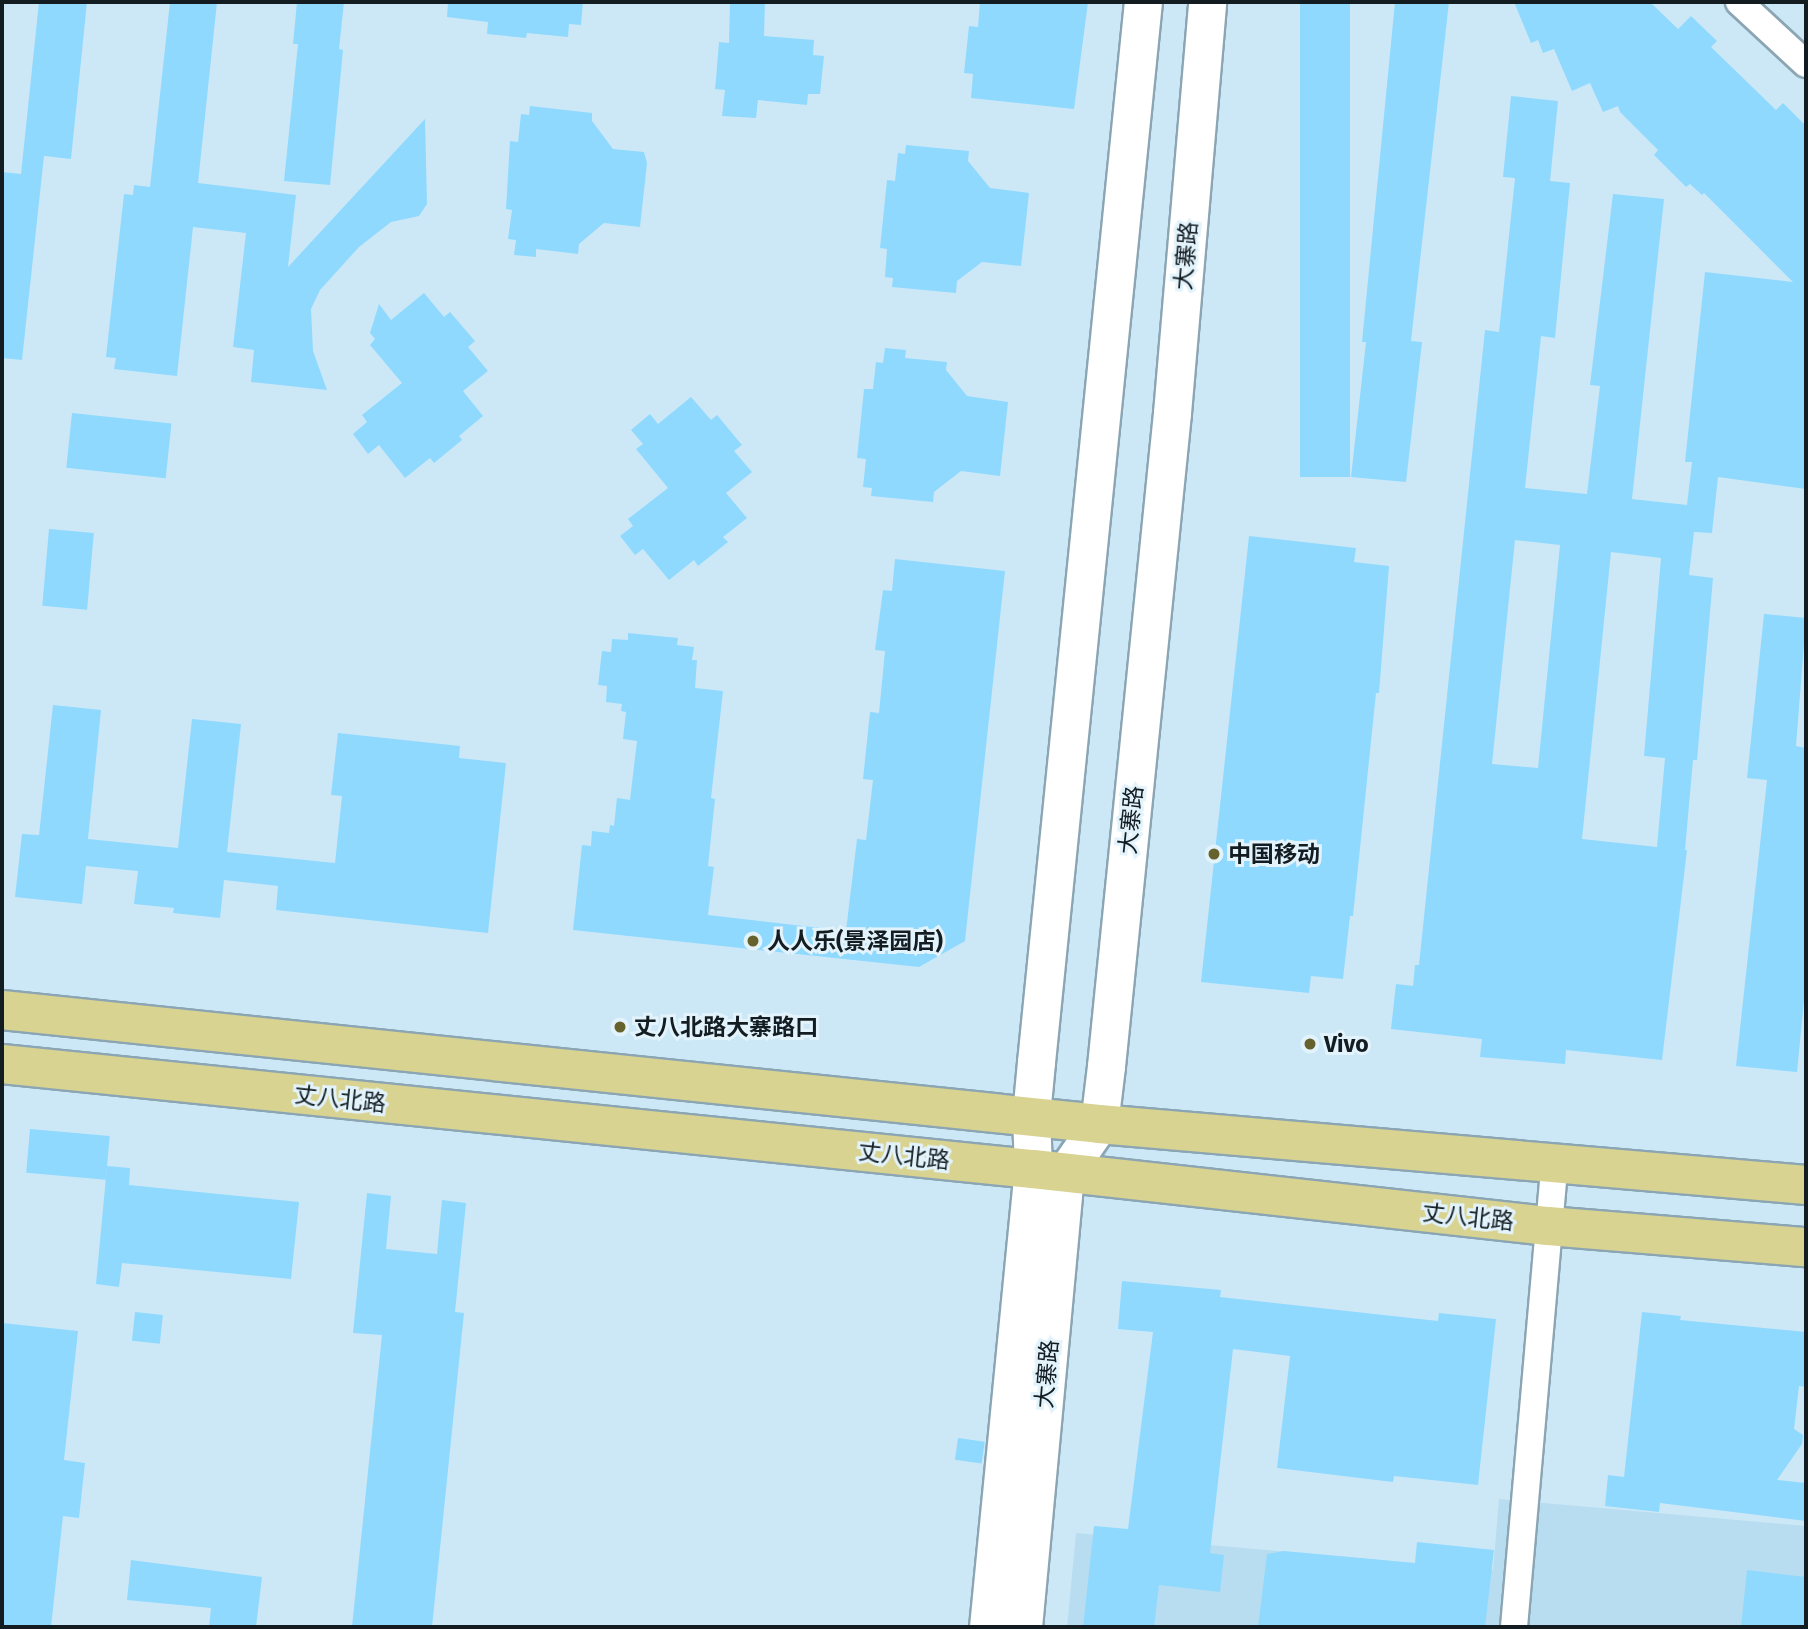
<!DOCTYPE html>
<meta charset="utf-8">
<style>
body{margin:0}
#map{position:relative;width:1808px;height:1629px;overflow:hidden;background:#cce8f7;font-family:"Fira Sans","Noto Sans SC",sans-serif}
div>[style]{position:absolute}
[style*='--x']{left:calc(var(--x)*1px);top:calc(var(--y)*1px);width:calc(var(--w)*1px);rotate:calc(var(--a)*1deg)}
.built>*{inset:0;background:#b9ddf0}
.building>*{inset:0;background:#8fd9fe;transform-origin:0 0}
.roads{filter:drop-shadow(2px 0 #8ba5b3) drop-shadow(-2px 0 #8ba5b3) drop-shadow(0 2px #8ba5b3) drop-shadow(0 -2px #8ba5b3)}
.street>*{height:26px;margin:-13px;padding:0 13px;transform-origin:13px;border-radius:13px;background:#fff}
.secondary>*{height:37px;margin:-18.5px;padding:0 18.5px;transform-origin:18.5px;border-radius:18.5px;background:#fff}
.primary>*{height:38px;margin:-19px;padding:0 19px;transform-origin:19px;border-radius:19px;background:#d9d392}
.dots>*{width:19px;height:19px;translate:-50% -50%;box-sizing:border-box;border:4px solid #e3f3fc;border-radius:50%}
span{translate:-50% -50%;white-space:nowrap;text-align:center;line-height:1.15;-webkit-text-stroke:6px #e3f3fc;paint-order:stroke}
.street-label{font-size:23px;color:#121c21}
.poi-label{font-size:23px;color:#121c21;font-weight:700}
.left{translate:0 -50%;text-align:left}
.frame{position:absolute;inset:0;border:4px solid #121c21;pointer-events:none}
</style>
<div id="map">
<div class="built">
<div style="clip-path:polygon(1499px 1499px,1806px 1526px,1806px 1627px,1067px 1627px,1076px 1533px,1493px 1570px)"></div>
</div>
<div class="building">
<div style="clip-path:polygon(39px 2px,87px 2px,71px 159px,44px 156px,22px 360px,2px 358px,2px 172px,21px 174px)"></div>
<div style="clip-path:polygon(170px 2px,217px 2px,198px 183px,296px 195px,288px 267px,425px 119px,427px 204px,419px 216px,391px 222px,359px 247px,320px 290px,311px 309px,313px 351px,327px 390px,251px 382px,254px 350px,233px 347px,246px 233px,193px 227px,177px 376px,114px 369px,116px 358px,106px 357px,124px 194px,133px 195px,134px 185px,150px 187px)"></div>
<div style="clip-path:polygon(297px 2px,344px 2px,339px 49px,343px 50px,330px 185px,284px 181px,298px 44px,293px 44px)"></div>
<div style="clip-path:polygon(448px 2px,583px 2px,581px 25px,569px 24px,568px 37px,527px 33px,526px 38px,487px 34px,488px 22px,447px 17px)"></div>
<div style="clip-path:polygon(730px 2px,765px 2px,764px 36px,814px 40px,813px 55px,824px 56px,820px 94px,808px 94px,807px 105px,758px 100px,756px 118px,722px 116px,725px 90px,715px 89px,716px 79px,719px 42px,729px 43px)"></div>
<div style="clip-path:polygon(980px 2px,1088px 2px,1074px 109px,971px 98px,973px 74px,964px 73px,969px 26px,978px 27px)"></div>
<div style="left:1300px;top:2px;width:50px;height:475px"></div>
<div style="clip-path:polygon(1395px 2px,1449px 2px,1411px 341px,1422px 342px,1406px 482px,1351px 477px,1366px 342px,1362px 342px)"></div>
<div style="clip-path:polygon(evenodd,1514px 2px,1650px 2px,1678px 29px,1691px 16px,1717px 41px,1711px 47px,1776px 110px,1783px 103px,1806px 126px,1806px 489px,1718px 477px,1712px 533px,1694px 532px,1689px 575px,1713px 578px,1697px 760px,1693px 760px,1685px 850px,1687px 850px,1662px 1060px,1566px 1050px,1565px 1064px,1480px 1057px,1482px 1039px,1391px 1029px,1396px 984px,1413px 986px,1415px 965px,1419px 965px,1485px 330px,1499px 332px,1515px 178px,1503px 177px,1511px 96px,1558px 101px,1550px 181px,1570px 183px,1555px 338px,1541px 336px,1525px 488px,1587px 494px,1600px 386px,1590px 385px,1613px 194px,1664px 199px,1632px 499px,1687px 505px,1692px 462px,1685px 462px,1705px 272px,1793px 282px,1704px 193px,1702px 195px,1690px 184px,1686px 187px,1654px 155px,1658px 150px,1620px 112px,1618px 106px,1603px 112px,1590px 83px,1572px 91px,1554px 49px,1543px 53px,1538px 40px,1531px 43px,1514px 2px,1515px 540px,1560px 545px,1538px 768px,1492px 764px,1515px 540px,1514px 2px,1611px 552px,1661px 558px,1644px 756px,1665px 758px,1657px 847px,1582px 839px,1611px 552px)"></div>
<div style="clip-path:polygon(530px 106px,592px 113px,592px 121px,613px 149px,644px 152px,647px 163px,640px 227px,604px 223px,579px 244px,578px 254px,536px 249px,536px 257px,514px 255px,516px 240px,508px 239px,512px 210px,506px 209px,510px 141px,518px 142px,521px 114px,529px 115px)"></div>
<div style="clip-path:polygon(906px 145px,969px 151px,968px 161px,990px 188px,1029px 193px,1021px 266px,982px 262px,957px 281px,956px 293px,892px 287px,893px 278px,885px 277px,887px 249px,880px 248px,887px 180px,895px 181px,898px 153px,905px 154px)"></div>
<div style="clip-path:polygon(424px 293px,444px 317px,450px 312px,475px 341px,468px 347px,488px 371px,463px 391px,483px 416px,459px 436px,462px 440px,434px 463px,430px 458px,405px 478px,379px 445px,368px 454px,353px 434px,367px 422px,362px 415px,402px 383px,370px 345px,375px 339px,370px 333px,379px 304px,391px 320px)"></div>
<div style="clip-path:polygon(885px 348px,906px 350px,905px 358px,947px 362px,946px 370px,967px 396px,1008px 402px,1000px 476px,961px 471px,934px 492px,933px 502px,871px 496px,872px 488px,863px 487px,866px 459px,857px 458px,864px 389px,873px 389px,876px 362px,883px 363px)"></div>
<div style="clip-path:polygon(691px 397px,711px 420px,717px 415px,742px 445px,734px 451px,752px 472px,726px 493px,747px 518px,723px 537px,728px 542px,698px 566px,694px 560px,669px 580px,643px 549px,635px 555px,620px 536px,633px 526px,628px 519px,668px 488px,636px 449px,643px 444px,631px 430px,650px 414px,658px 424px)"></div>
<div style="left:72px;top:413px;width:100px;height:55px;rotate:6deg"></div>
<div style="left:49px;top:529px;width:45px;height:77px;rotate:5deg"></div>
<div style="clip-path:polygon(1249px 536px,1356px 548px,1354px 562px,1389px 566px,1379px 693px,1376px 693px,1353px 916px,1350px 916px,1343px 979px,1311px 976px,1309px 993px,1201px 982px)"></div>
<div style="clip-path:polygon(895px 559px,1005px 571px,965px 941px,919px 967px,573px 930px,582px 845px,591px 846px,592px 831px,609px 833px,610px 825px,614px 826px,617px 798px,630px 800px,637px 741px,623px 739px,626px 712px,621px 711px,622px 704px,606px 702px,607px 686px,598px 685px,602px 651px,611px 652px,612px 639px,628px 640px,628px 633px,678px 638px,677px 645px,694px 647px,692px 660px,697px 660px,695px 688px,723px 691px,711px 798px,715px 799px,708px 866px,714px 867px,708px 915px,846px 931px,857px 839px,866px 840px,873px 780px,863px 779px,870px 712px,879px 713px,885px 651px,875px 650px,883px 590px,892px 591px)"></div>
<div style="clip-path:polygon(1764px 614px,1806px 618px,1796px 746px,1806px 748px,1806px 980px,1797px 1072px,1736px 1066px,1767px 780px,1747px 778px)"></div>
<div style="clip-path:polygon(53px 705px,101px 710px,88px 839px,178px 848px,192px 719px,241px 724px,227px 852px,335px 863px,342px 796px,331px 795px,338px 733px,460px 746px,459px 758px,506px 763px,488px 933px,276px 910px,278px 886px,224px 880px,220px 918px,173px 913px,174px 908px,134px 904px,138px 871px,86px 866px,82px 904px,15px 897px,22px 834px,39px 835px)"></div>
<div style="left:30px;top:1129px;width:80px;height:44px;rotate:5deg"></div>
<div style="clip-path:polygon(107px 1166px,130px 1168px,129px 1185px,299px 1202px,291px 1279px,122px 1263px,119px 1287px,96px 1284px)"></div>
<div style="clip-path:polygon(367px 1193px,391px 1196px,386px 1249px,437px 1254px,442px 1200px,466px 1203px,455px 1312px,464px 1313px,432px 1627px,352px 1627px,382px 1335px,353px 1333px)"></div>
<div style="clip-path:polygon(1122px 1281px,1221px 1290px,1220px 1297px,1438px 1321px,1439px 1313px,1496px 1319px,1478px 1485px,1394px 1476px,1393px 1482px,1277px 1468px,1290px 1356px,1233px 1349px,1210px 1553px,1224px 1555px,1220px 1592px,1159px 1585px,1154px 1627px,1083px 1627px,1094px 1526px,1128px 1529px,1153px 1332px,1118px 1329px)"></div>
<div style="left:135px;top:1312px;width:28px;height:29px;rotate:6deg"></div>
<div style="clip-path:polygon(1642px 1312px,1681px 1316px,1680px 1320px,1806px 1332px,1806px 1387px,1799px 1386px,1794px 1429px,1803px 1435px,1802px 1444px,1777px 1480px,1806px 1483px,1806px 1521px,1660px 1503px,1659px 1512px,1605px 1506px,1608px 1475px,1624px 1477px)"></div>
<div style="clip-path:polygon(2px 1323px,78px 1331px,64px 1460px,85px 1463px,79px 1518px,63px 1516px,51px 1627px,2px 1627px)"></div>
<div style="left:958px;top:1438px;width:27px;height:22px;rotate:8deg"></div>
<div style="clip-path:polygon(1417px 1542px,1494px 1550px,1485px 1627px,1258px 1627px,1267px 1554px,1284px 1551px,1415px 1563px)"></div>
<div style="clip-path:polygon(131px 1560px,262px 1577px,256px 1627px,209px 1627px,211px 1608px,127px 1600px)"></div>
<div style="clip-path:polygon(1747px 1570px,1806px 1577px,1806px 1627px,1741px 1627px)"></div>
</div>
<div class="roads">
<div class="street">
<div style="--x:1739;--y:2;--w:91;--a:42.8"></div>
<div style="--x:1514;--y:1627;--w:468;--a:-85"></div>
</div>
<div class="secondary">
<div style="--x:988;--y:1627;--w:460;--a:-84.4"></div>
<div style="--x:1033;--y:1169;--w:54;--a:-92.1"></div>
<div style="--x:1031;--y:1115;--w:53;--a:-84.6"></div>
<div style="--x:1036;--y:1062;--w:1065;--a:-84.24"></div>
<div style="--x:1023;--y:1627;--w:456;--a:-84.7"></div>
<div style="--x:1065;--y:1173;--w:60;--a:-55.2"></div>
<div style="--x:1099;--y:1124;--w:58;--a:-83.1"></div>
<div style="--x:1106;--y:1066;--w:656;--a:-84.23"></div>
<div style="--x:1172;--y:413;--w:412;--a:-85.1"></div>
</div>
<div class="primary">
<div style="--x:2;--y:1010;--w:1103;--a:5.93"></div>
<div style="--x:1099;--y:1124;--w:710;--a:4.93"></div>
<div style="--x:2;--y:1064;--w:1036;--a:5.82"></div>
<div style="--x:1033;--y:1169;--w:518;--a:6.32"></div>
<div style="--x:1548;--y:1226;--w:259;--a:4.7"></div>
</div>
</div>
<div class="dots">
<div style="left:1214px;top:854px;background:#66622e"></div>
<div style="left:753px;top:941px;background:#66622e"></div>
<div style="left:620px;top:1027px;background:#66622e"></div>
<div style="left:1310px;top:1044px;background:#66622e"></div>
</div>
<div class="street-label">
<span style="left:1186px;top:256px;rotate:-85deg">大寨路</span>
<span style="left:1131px;top:820px;rotate:-84deg">大寨路</span>
<span style="left:340px;top:1099px;rotate:6deg">丈八北路</span>
<span style="left:904px;top:1156px;rotate:6deg">丈八北路</span>
<span style="left:1468px;top:1217px;rotate:6deg">丈八北路</span>
<span style="left:1047px;top:1374px;rotate:-85deg">大寨路</span>
</div>
<div class="poi-label">
<span class="left" style="left:1228px;top:854px">中国移动</span>
<span class="left" style="left:767px;top:941px">人人乐(景泽园店)</span>
<span class="left" style="left:634px;top:1027px">丈八北路大寨路口</span>
<span class="left" style="left:1324px;top:1044px">Vivo</span>
</div>
<div class="frame"></div>
</div>
